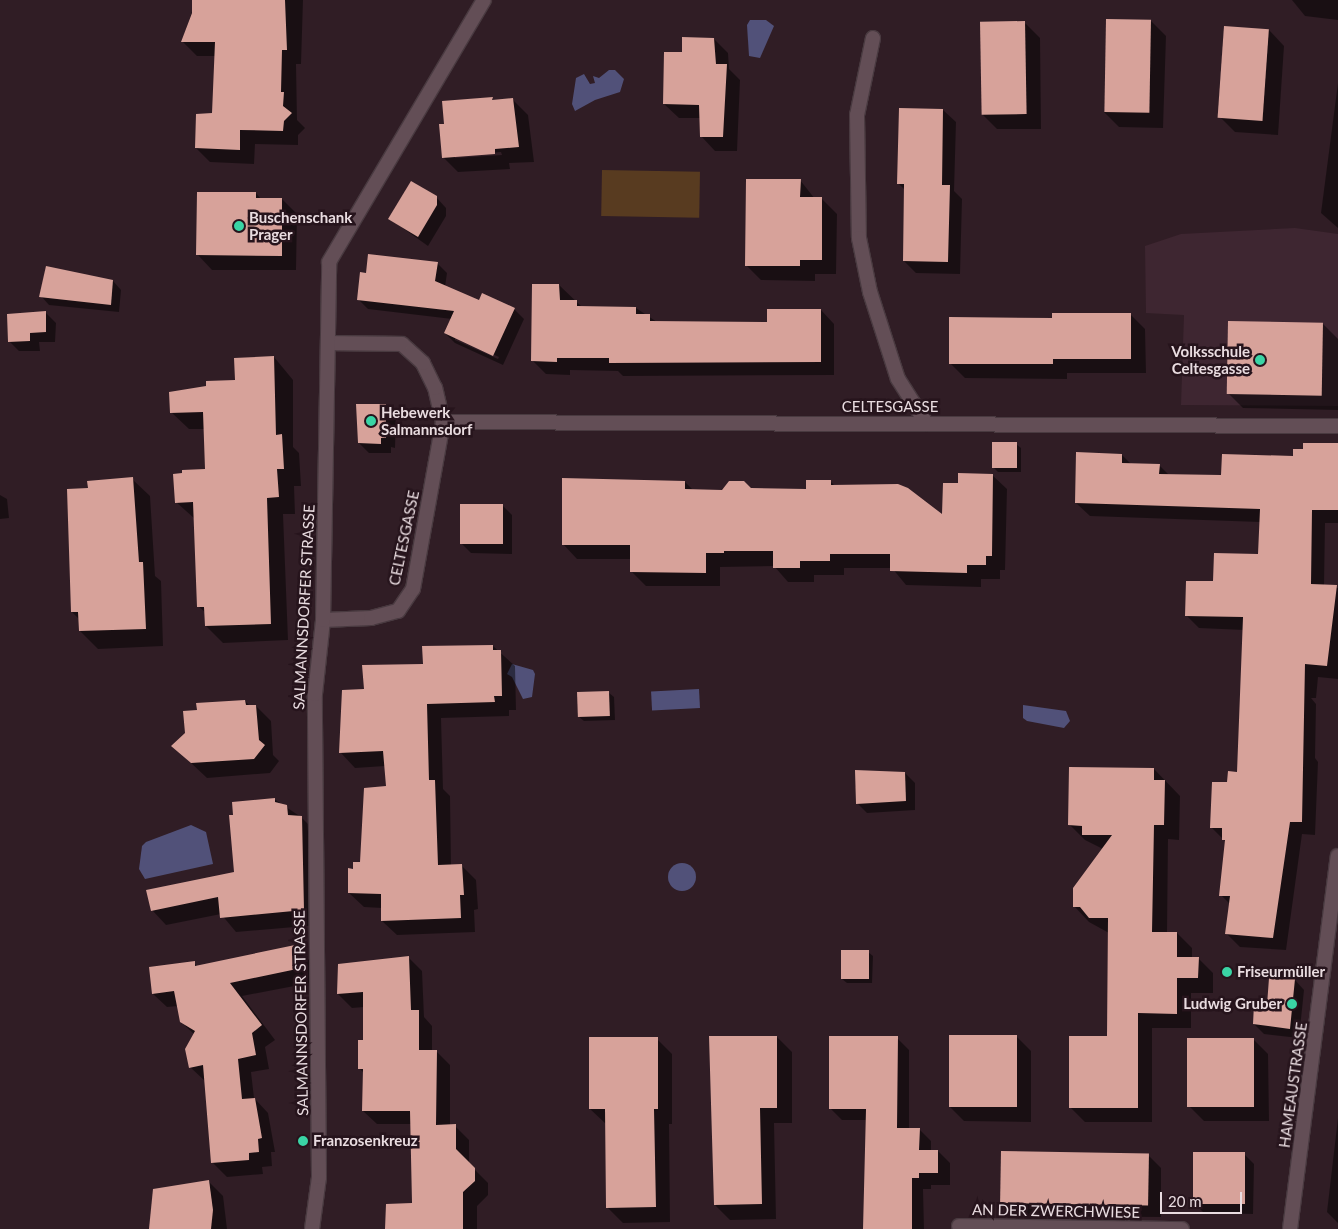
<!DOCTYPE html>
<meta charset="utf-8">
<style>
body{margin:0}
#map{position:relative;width:1338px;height:1229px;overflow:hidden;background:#301d25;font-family:Lato,sans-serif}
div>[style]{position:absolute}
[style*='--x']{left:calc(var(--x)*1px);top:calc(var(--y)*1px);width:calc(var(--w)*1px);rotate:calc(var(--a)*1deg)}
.built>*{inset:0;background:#3e2631}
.green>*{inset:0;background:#583b20;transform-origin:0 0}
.water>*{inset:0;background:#515179;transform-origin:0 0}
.round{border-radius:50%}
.shadow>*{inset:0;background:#0007}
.building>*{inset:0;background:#d7a29a;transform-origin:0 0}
.roads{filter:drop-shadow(1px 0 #493a40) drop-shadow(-1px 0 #493a40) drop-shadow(0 1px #493a40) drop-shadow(0 -1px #493a40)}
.minor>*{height:14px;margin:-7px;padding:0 7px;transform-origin:7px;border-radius:7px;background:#634e56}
.secondary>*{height:14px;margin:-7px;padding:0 7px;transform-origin:7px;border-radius:7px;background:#634e56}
.dots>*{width:14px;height:14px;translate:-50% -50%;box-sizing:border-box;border:2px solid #26141c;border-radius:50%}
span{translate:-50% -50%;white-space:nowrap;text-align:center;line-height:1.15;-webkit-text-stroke:5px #26141c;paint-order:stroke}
.poi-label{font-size:15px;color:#e9dce0;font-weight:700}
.left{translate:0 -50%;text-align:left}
.right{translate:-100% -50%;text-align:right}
.street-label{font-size:15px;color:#e9dce0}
.scale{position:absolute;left:1160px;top:1192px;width:82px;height:22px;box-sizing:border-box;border:2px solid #e9dce0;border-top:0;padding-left:6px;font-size:15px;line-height:18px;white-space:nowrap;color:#e9dce0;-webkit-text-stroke:4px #26141c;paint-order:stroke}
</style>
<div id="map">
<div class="built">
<div style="clip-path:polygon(1295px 228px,1338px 234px,1338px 406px,1181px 405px,1184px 315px,1146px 313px,1145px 246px,1181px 234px)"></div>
</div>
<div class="green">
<div style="left:602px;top:170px;width:98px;height:46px;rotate:1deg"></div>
</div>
<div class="water">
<div style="clip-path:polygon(750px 20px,766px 20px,774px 26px,760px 58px,749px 56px,747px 25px)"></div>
<div style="clip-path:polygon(609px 70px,615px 70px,624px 79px,620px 92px,595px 100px,575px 111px,572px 104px,576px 78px,584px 74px,590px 84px,595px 83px,593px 76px,599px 78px)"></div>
<div style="clip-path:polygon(512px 664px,533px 670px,535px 674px,532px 697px,523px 699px,512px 677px,507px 674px)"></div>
<div style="left:699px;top:689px;width:19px;height:48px;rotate:87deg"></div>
<div style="clip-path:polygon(1023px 705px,1066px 711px,1070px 721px,1064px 728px,1027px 721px,1023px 718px)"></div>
<div style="clip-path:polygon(191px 825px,206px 832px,213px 864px,145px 879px,139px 869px,142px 846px,146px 842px)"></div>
<div class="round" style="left:668px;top:863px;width:28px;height:28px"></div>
</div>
<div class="shadow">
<div style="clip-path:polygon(192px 0,303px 0,301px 64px,296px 64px,297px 120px,305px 128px,298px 135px,298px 145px,255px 144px,254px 164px,210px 162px,196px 148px,213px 115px,215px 56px,197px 56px,182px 41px,194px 6px)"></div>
<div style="clip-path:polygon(1292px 0,1338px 0,1338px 20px,1305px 16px)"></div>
<div style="clip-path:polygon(1151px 21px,1166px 36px,1163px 128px,1119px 127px,1104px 112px)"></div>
<div style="clip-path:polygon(1025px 23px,1040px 38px,1041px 129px,997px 129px,982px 114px)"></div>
<div style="clip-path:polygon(1269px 30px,1284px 46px,1278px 135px,1235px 132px,1220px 117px)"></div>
<div style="clip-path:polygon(714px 39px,728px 53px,729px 69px,740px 80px,737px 151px,715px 151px,701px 136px,701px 118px,679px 118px,664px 104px)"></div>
<div style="clip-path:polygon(1338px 83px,1338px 228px,1321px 213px)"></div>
<div style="clip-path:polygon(evenodd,513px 100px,528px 115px,534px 162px,509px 163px,510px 169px,458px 172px,443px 157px,445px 125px,513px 100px,501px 152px,502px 155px,455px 158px,455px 156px,501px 152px)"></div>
<div style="clip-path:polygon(943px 110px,956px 122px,954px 191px,962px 199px,960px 274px,916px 273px,904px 261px,905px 190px,898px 183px)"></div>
<div style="clip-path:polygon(800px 180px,815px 199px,822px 199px,837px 214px,836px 274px,815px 274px,815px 281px,761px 280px,746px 265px)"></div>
<div style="clip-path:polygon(256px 193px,261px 199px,282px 199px,297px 214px,296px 270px,212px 270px,197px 254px)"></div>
<div style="clip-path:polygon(436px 197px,446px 208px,446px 216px,428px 246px,390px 219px)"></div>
<div style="clip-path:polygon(evenodd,437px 263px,447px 273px,445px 287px,479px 302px,514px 309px,524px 319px,503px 365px,455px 343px,445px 333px,452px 319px,368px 309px,358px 299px,367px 274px,437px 263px,455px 337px,499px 357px,498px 359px,455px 340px,455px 337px)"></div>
<div style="clip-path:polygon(113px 281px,121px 290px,119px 312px,49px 305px,41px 296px)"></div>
<div style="clip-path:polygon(559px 285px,582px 307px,636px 308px,657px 322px,768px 323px,821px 310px,834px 324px,834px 375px,623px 376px,618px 371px,570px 370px,570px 375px,546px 374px,533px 361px)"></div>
<div style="clip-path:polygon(46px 313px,56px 323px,55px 342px,39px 342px,40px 351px,19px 351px,9px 341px)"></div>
<div style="clip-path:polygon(1130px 314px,1145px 329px,1146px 373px,1067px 373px,1067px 379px,965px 378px,950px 363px,1054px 319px)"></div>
<div style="clip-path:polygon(1323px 324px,1338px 339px,1338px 410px,1243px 408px,1228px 393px)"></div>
<div style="clip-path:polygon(274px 357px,293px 380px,293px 447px,299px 453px,301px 486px,294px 486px,295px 514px,283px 514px,288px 640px,223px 643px,206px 626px,206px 613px,198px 606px,195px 519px,176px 502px,206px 470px,204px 429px,189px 429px,171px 412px,237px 382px)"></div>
<div style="clip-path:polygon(386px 405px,396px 415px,395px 448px,391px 447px,391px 453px,369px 453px,359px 443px)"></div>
<div style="clip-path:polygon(1016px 444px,1021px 448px,1021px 472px,998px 472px,994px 468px)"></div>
<div style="clip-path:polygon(1338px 445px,1338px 523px,1325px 523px,1324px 586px,1338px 588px,1338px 679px,1318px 677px,1316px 698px,1311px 698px,1316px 704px,1315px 758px,1318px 762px,1315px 835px,1302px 834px,1286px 950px,1240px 947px,1227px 934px,1230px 904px,1221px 895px,1226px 842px,1211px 827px,1228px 784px,1238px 773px,1244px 630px,1199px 628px,1186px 615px,1215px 583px,1259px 556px,1260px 522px,1090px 516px,1076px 503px,1122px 455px,1131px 464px,1159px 465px,1170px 476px,1222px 477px,1294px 457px,1305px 450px)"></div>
<div style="clip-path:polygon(992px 475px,1007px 489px,1005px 570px,1000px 570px,1000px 579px,981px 579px,981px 587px,906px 585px,892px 568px,844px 568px,844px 575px,814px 575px,814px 582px,788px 582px,774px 566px,720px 567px,720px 586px,646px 586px,632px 572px,631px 559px,577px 559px,563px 544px,685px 482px,693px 490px,723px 491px,807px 490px,831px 482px,835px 486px,943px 516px,959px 484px)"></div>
<div style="clip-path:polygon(132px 479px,150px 496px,155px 576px,161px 581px,163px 646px,98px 649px,80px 631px,79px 619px,72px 612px,89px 489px)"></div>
<div style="clip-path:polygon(0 495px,7px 499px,9px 518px,0 519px)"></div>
<div style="clip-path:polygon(502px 505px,512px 515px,512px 554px,471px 553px,461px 543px)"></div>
<div style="clip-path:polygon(493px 646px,515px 666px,516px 710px,509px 710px,509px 716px,441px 718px,443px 789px,450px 796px,451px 866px,461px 865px,476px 880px,478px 909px,474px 910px,475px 932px,397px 935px,382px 921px,382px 908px,364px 907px,349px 893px,354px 870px,361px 863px,387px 787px,385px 766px,355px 768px,341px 753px,366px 690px,424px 665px)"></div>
<div style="clip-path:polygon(609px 693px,614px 697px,615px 720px,584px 721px,579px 717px)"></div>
<div style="clip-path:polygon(245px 701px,250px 706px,256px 706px,271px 721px,273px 755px,279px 761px,270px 773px,207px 778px,173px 746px)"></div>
<div style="clip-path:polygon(1154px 769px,1180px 796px,1179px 840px,1168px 839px,1167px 933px,1177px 933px,1192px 948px,1192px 958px,1198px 958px,1213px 973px,1213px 993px,1191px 993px,1191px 1028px,1152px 1028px,1152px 1122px,1085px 1122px,1070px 1107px,1108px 1037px,1109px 933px,1089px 922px,1074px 906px,1103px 849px,1085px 840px,1070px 825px)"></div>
<div style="clip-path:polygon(905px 773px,915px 783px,915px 810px,867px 813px,857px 803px)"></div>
<div style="clip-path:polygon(274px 799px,301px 817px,316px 832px,318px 925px,236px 932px,221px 914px,166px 925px,152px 910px,235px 873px)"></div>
<div style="clip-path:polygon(295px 947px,309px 960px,310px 983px,242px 996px,275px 1040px,265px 1047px,269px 1069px,251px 1072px,254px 1098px,268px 1113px,275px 1152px,271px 1152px,272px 1166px,262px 1167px,263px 1174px,227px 1177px,213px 1163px,205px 1081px,190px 1067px,195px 1035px,181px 1022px,178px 1006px,167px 1007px,153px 994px,194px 963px,198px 967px)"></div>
<div style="clip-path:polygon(868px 952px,873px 956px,872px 983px,847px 983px,842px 979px)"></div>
<div style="clip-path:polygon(408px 957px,422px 971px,424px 1017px,432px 1026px,432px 1051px,436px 1051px,450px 1065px,450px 1126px,455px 1126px,469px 1140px,469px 1164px,488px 1183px,488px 1195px,477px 1206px,477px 1229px,386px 1229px,414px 1204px,412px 1124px,377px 1124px,363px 1111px,364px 1073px,359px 1068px,364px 1041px,364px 1007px,352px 1008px,338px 994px)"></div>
<div style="clip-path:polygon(1295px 980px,1304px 990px,1299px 1038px,1264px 1034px,1254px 1024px)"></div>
<div style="clip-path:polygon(1016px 1036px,1031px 1051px,1031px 1122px,964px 1121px,949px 1106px)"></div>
<div style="clip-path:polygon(777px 1037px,792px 1052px,792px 1123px,774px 1123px,776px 1219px,730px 1220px,715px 1205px)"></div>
<div style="clip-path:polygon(897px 1038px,909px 1050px,909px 1129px,919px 1129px,931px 1141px,931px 1151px,938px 1151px,950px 1163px,950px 1185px,931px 1185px,931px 1189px,923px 1189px,924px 1229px,864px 1229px,867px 1120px,842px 1120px,830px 1108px)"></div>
<div style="clip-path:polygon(657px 1039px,672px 1054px,672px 1124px,669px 1124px,670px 1222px,623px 1223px,608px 1208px,606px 1124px,590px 1109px)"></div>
<div style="clip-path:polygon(1253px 1039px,1268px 1054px,1269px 1121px,1204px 1121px,1189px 1106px)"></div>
<div style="clip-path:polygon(1338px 1118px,1338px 1223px,1327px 1212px)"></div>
<div style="clip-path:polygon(1244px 1154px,1254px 1164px,1253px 1214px,1204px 1213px,1194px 1203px)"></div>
<div style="clip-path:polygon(1148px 1155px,1161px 1168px,1161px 1217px,1016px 1216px,1003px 1203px)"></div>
<div style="clip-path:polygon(208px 1181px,223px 1196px,227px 1229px,150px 1229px)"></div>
</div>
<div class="building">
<div style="clip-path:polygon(192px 0,285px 0,287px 50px,282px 50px,281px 92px,284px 92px,283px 106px,292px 113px,284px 121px,283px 131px,240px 130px,240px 150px,195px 148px,196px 114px,212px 113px,215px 42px,181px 42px,192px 13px)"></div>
<div style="left:1106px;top:19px;width:45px;height:93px;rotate:1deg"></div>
<div style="left:1025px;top:21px;width:93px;height:45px;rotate:89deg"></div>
<div style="left:1224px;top:26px;width:45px;height:92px;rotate:4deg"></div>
<div style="clip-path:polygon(682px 37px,714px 38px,716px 64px,727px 64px,723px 137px,700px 137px,699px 105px,663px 104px,664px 52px,682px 52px)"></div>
<div style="clip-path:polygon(493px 97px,492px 100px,513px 98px,519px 147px,495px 149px,495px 154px,442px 158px,439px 124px,444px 124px,442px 101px)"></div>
<div style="clip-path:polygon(899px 108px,943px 109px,942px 185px,950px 185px,948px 262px,903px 261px,904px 184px,897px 184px)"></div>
<div style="clip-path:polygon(746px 179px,801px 179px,800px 197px,822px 197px,822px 260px,800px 260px,800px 266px,745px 266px)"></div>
<div style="clip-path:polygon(411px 181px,437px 196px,437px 205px,418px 237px,388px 219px)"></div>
<div style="clip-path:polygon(197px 192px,256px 192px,256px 198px,282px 198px,282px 256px,196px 255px)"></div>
<div style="clip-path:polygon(368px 254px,438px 262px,435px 281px,479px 300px,482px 293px,515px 308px,493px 356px,444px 333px,454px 311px,357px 300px,360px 272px,366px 273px)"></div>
<div style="clip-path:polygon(46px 266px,113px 280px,111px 305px,39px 297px)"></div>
<div style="clip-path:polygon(532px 284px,559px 284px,560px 300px,577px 300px,577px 306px,636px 307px,636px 314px,650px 314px,650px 321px,767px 322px,767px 309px,821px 309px,821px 362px,609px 363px,609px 358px,557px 358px,557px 362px,531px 361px)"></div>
<div style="clip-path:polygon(46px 311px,46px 332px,30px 333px,30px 341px,8px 342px,7px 314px)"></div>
<div style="clip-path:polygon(1052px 313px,1131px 313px,1131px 359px,1053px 359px,1053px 364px,949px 364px,949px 317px,1052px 318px)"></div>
<div style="left:1228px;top:321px;width:95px;height:73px;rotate:1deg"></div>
<div style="clip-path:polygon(274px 356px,276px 435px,282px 434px,284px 469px,277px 469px,279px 497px,267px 498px,271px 624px,205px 626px,204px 607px,197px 607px,193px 502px,175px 503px,173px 474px,182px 473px,182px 470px,205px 469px,203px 412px,170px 413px,169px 392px,206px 386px,206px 381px,235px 380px,234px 358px)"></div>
<div style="clip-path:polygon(356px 404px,386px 404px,386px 438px,381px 438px,381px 444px,358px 443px)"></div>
<div style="left:1017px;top:442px;width:26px;height:25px;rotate:90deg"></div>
<div style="clip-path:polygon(1303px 443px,1338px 443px,1338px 510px,1312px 510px,1311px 584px,1337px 585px,1327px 666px,1305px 664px,1302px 822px,1290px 822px,1273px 938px,1225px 934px,1230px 896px,1219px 896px,1225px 840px,1222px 840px,1222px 828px,1210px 828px,1212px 782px,1227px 782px,1228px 771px,1237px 772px,1243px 617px,1185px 616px,1186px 581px,1213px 581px,1214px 553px,1258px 554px,1260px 509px,1075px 503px,1076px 452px,1122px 454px,1122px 463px,1160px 464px,1159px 474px,1221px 475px,1222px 454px,1293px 456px,1293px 449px,1303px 449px)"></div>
<div style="clip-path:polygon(958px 473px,993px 474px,992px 556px,986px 556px,986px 565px,967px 565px,967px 573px,890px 571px,890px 554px,830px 554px,830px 561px,800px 561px,800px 568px,773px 568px,773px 551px,724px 551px,724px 553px,706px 553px,706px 573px,630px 572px,630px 545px,562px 545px,562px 478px,685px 481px,685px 489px,722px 490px,729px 481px,744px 481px,751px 488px,806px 489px,806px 480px,831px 480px,831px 485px,898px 484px,908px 488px,942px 514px,943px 483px,958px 483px)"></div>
<div style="clip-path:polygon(133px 477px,139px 562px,143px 562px,146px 629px,79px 631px,78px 612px,71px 612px,67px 489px,88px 488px,87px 481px)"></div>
<div style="left:460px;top:504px;width:43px;height:40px"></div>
<div style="clip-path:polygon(493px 645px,493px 650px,501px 650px,502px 696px,494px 696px,495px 702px,427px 704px,429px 780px,435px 780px,438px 865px,462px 864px,464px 895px,460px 895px,461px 918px,381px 921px,381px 894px,348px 893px,348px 868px,353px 869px,353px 862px,360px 862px,364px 788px,386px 786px,383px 751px,339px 753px,342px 690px,364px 689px,362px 665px,423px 664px,422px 646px)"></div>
<div style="left:609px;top:691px;width:25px;height:32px;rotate:88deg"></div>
<div style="clip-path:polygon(245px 700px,246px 705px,256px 705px,259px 740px,265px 745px,254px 759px,191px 763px,171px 746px,185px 733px,183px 711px,197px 710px,196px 703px)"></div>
<div style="clip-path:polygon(1069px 767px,1154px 768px,1154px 780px,1165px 780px,1164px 825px,1154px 825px,1152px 932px,1177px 932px,1177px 957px,1199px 957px,1198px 978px,1177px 978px,1177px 1014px,1138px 1013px,1138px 1108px,1069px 1108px,1069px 1036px,1107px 1036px,1108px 918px,1089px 918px,1080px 907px,1073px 907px,1073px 888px,1112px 835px,1082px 835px,1082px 826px,1068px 825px)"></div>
<div style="clip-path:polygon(855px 770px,905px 772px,906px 801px,856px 804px)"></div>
<div style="clip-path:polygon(275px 798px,275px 802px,287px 805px,288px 815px,302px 816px,304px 910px,220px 918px,218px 897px,151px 911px,146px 890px,234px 872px,229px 815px,233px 815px,232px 802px)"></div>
<div style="clip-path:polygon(295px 945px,297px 969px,230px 983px,262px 1025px,252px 1033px,256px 1055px,238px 1059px,242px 1099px,255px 1098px,262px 1138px,258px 1139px,259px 1152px,249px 1153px,249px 1160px,211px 1163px,203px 1065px,189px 1068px,185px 1049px,195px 1031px,180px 1022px,174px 991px,152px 994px,149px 967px,195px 961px,195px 966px)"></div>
<div style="left:841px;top:950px;width:28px;height:29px"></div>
<div style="clip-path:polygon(409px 956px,411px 1010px,419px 1010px,419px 1050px,437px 1050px,436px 1125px,456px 1124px,456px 1149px,475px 1168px,475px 1181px,463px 1192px,463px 1229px,385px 1229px,386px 1204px,412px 1203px,410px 1111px,362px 1111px,363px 1069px,358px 1069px,358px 1040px,363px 1040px,363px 992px,337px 994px,338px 964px)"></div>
<div style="clip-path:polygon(1269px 978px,1295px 979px,1290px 1029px,1253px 1024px,1254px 1004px,1267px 1005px)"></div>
<div style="left:949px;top:1035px;width:68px;height:72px"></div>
<div style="clip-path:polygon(709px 1036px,777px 1036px,777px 1108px,760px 1108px,762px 1204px,714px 1205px)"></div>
<div style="clip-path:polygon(829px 1036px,898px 1036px,897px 1128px,920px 1128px,919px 1150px,938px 1150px,938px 1173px,919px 1173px,919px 1178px,912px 1178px,912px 1229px,863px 1229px,866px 1109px,829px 1109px)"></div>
<div style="clip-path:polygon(589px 1037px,658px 1037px,658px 1109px,654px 1109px,656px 1207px,606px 1208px,605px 1109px,589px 1109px)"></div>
<div style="left:1187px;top:1038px;width:67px;height:69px"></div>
<div style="left:1001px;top:1151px;width:148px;height:52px;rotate:1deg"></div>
<div style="left:1193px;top:1152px;width:52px;height:52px"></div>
<div style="clip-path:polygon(209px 1180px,213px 1210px,211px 1229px,149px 1229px,153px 1189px)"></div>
</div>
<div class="roads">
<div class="minor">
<div style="--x:873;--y:38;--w:79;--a:101.7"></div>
<div style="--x:857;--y:115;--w:123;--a:89.1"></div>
<div style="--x:859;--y:238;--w:55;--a:78.5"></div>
<div style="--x:870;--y:292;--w:91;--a:72.2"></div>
<div style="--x:898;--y:379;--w:52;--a:57.5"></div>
<div style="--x:443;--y:422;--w:895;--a:0.26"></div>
<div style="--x:323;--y:620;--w:48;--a:-2.4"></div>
<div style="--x:371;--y:618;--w:28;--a:-15"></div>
<div style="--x:398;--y:611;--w:27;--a:-56"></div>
<div style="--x:413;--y:589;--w:170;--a:-79.8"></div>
<div style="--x:443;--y:422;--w:35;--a:-103"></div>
<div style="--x:435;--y:388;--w:28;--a:-116"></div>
<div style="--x:423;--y:363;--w:28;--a:-138"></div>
<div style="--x:402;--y:344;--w:72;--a:-179.2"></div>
<div style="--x:959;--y:1226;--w:223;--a:0.8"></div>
<div style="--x:312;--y:1229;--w:52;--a:-82.3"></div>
<div style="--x:319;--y:1177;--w:483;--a:-90.5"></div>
<div style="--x:315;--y:694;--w:74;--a:-83.8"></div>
<div style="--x:323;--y:620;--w:358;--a:-89"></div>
<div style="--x:329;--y:262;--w:304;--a:-59.4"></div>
</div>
<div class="secondary">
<div style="--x:1290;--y:1229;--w:376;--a:-82.7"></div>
</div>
</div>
<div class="dots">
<div style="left:239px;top:226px;background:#3ad4a5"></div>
<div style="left:1260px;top:360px;background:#3ad4a5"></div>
<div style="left:371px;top:421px;background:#3ad4a5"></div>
<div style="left:1227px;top:972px;background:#3ad4a5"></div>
<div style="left:1292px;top:1004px;background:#3ad4a5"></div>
<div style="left:303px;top:1141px;background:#3ad4a5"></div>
</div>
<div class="poi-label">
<span class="left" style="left:249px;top:226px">Buschenschank<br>Prager</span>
<span class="right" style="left:1250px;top:360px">Volksschule<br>Celtesgasse</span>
<span class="left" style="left:381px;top:421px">Hebewerk<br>Salmannsdorf</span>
<span class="left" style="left:1237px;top:972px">Friseurmüller</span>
<span class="right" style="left:1282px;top:1004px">Ludwig Gruber</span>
<span class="left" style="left:313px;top:1141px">Franzosenkreuz</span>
</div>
<div class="street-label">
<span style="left:890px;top:407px">CELTESGASSE</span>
<span style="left:404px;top:538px;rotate:-78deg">CELTESGASSE</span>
<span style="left:304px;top:607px;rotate:-87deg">SALMANNSDORFER STRASSE</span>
<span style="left:301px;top:1013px;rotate:-91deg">SALMANNSDORFER STRASSE</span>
<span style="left:1293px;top:1085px;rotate:-82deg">HAMEAUSTRASSE</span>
<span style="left:1056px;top:1211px;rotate:1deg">AN DER ZWERCHWIESE</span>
</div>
<div class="scale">20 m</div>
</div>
